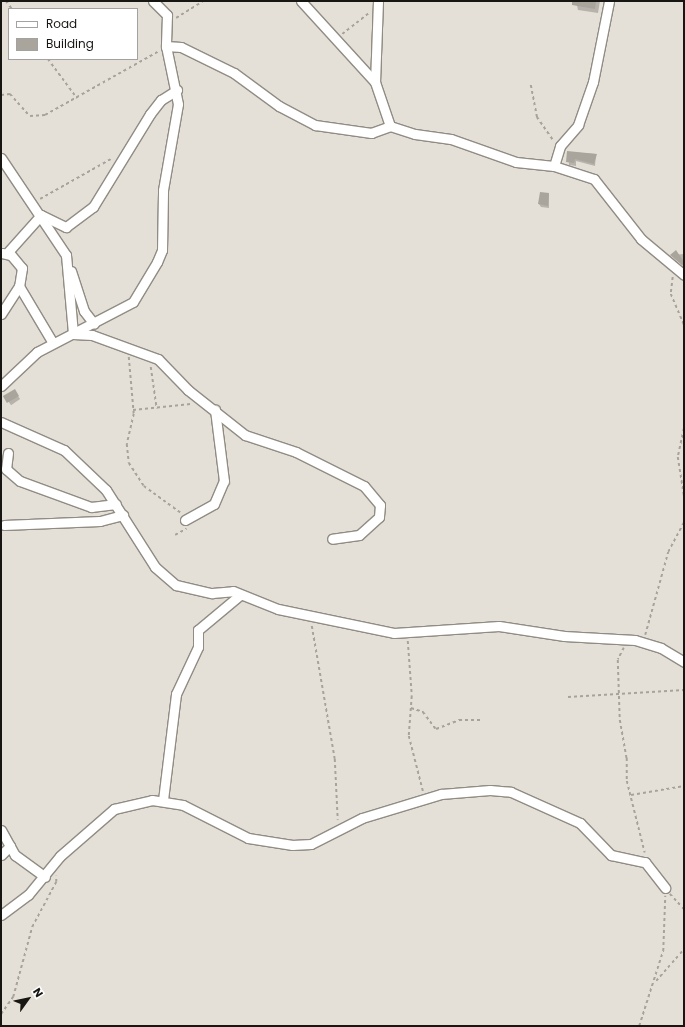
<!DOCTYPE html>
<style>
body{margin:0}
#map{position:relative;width:685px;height:1027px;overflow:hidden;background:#e5e0d7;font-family:Poppins,sans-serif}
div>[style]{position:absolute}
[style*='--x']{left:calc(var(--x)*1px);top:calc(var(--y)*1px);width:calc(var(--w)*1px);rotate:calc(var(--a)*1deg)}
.shadow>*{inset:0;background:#0003;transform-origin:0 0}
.building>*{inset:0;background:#a9a49c;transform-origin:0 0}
.path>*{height:1.5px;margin-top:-0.75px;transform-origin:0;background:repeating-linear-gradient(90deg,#a7a39c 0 3px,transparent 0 6px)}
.roads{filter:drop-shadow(1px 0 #908c83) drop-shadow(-1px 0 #908c83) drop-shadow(0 1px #908c83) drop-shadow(0 -1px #908c83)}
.minor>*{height:9px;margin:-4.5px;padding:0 4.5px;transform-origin:4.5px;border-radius:4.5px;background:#fff}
span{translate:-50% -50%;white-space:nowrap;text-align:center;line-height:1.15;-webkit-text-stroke:3px #fff;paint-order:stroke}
.frame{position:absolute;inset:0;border:2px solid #181613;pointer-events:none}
.legend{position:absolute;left:8px;top:8px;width:130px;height:52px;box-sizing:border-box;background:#fff;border:1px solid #a3a2a1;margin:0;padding:5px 7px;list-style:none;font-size:12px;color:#181613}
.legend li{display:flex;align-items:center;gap:8px;height:20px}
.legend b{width:20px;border:1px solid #a3a2a1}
.north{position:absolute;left:8px;top:979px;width:40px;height:40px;-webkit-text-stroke:3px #fff;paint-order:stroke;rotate:57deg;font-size:11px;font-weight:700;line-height:16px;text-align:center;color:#181613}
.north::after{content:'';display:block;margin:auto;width:14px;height:18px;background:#181613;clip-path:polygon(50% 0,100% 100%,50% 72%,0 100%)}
</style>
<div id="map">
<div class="shadow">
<div style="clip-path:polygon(576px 1px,600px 1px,598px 13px,578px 10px)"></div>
<div style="clip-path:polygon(568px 152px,596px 154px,595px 166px,576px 161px,576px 166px,569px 165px)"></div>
<div style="clip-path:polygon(549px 194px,549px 208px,541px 207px,539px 204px)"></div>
<div style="clip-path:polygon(684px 254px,684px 267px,671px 255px)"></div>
<div style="left:14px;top:390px;width:11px;height:11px;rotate:56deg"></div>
</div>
<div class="building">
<div style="clip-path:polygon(572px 1px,596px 1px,595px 9px,572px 5px)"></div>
<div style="clip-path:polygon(567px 151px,597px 154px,594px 164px,575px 159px,574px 163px,566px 162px)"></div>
<div style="clip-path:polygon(540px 192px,549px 193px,548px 206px,538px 204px)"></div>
<div style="clip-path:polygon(676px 250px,684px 262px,682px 265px,670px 255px)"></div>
<div style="left:15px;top:389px;width:8px;height:14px;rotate:60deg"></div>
</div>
<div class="path">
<div style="--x:6;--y:1;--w:10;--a:53"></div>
<div style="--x:176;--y:18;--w:32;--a:-32"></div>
<div style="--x:342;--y:34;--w:34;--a:-38"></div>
<div style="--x:48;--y:59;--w:49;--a:53.4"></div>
<div style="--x:531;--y:85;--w:33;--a:79"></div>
<div style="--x:537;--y:117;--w:29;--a:55"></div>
<div style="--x:1;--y:95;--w:9;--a:-6"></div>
<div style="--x:10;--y:94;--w:30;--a:48"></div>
<div style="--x:30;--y:116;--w:15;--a:-4"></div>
<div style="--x:45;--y:115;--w:131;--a:-29.3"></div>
<div style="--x:40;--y:199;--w:81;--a:-29.4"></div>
<div style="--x:673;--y:277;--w:17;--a:97"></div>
<div style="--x:671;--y:294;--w:34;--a:67"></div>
<div style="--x:129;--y:357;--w:57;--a:85"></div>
<div style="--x:134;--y:414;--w:31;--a:103"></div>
<div style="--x:127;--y:444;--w:19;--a:84"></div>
<div style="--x:129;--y:463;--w:27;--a:57"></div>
<div style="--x:144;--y:486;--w:46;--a:36.1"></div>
<div style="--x:151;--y:367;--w:42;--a:81.9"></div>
<div style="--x:133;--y:410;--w:58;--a:-5.9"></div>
<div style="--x:684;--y:429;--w:29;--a:102"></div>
<div style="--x:678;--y:457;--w:39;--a:81"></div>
<div style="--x:175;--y:535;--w:13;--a:-29"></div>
<div style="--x:312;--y:626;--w:135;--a:80.2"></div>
<div style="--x:335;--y:759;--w:61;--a:87.2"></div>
<div style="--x:645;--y:635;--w:86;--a:-74.5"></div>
<div style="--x:668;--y:552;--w:34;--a:-62"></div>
<div style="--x:408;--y:641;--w:55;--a:85.8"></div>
<div style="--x:412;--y:696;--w:40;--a:94.3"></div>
<div style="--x:409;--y:736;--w:57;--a:75.7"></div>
<div style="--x:624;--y:648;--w:13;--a:117"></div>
<div style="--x:618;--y:660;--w:60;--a:88.1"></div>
<div style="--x:620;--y:720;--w:39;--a:80"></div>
<div style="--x:627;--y:758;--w:23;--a:90"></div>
<div style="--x:627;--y:781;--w:74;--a:76"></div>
<div style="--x:568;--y:697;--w:116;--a:-3.5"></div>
<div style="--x:411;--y:708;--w:13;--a:18"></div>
<div style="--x:423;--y:712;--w:21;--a:53"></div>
<div style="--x:436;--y:729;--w:25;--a:-21"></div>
<div style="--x:459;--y:720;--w:22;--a:0"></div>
<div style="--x:631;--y:795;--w:54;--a:-9.6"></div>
<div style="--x:670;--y:894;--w:21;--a:47"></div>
<div style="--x:656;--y:981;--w:43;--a:-48.8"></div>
<div style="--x:1;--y:1014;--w:21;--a:-55"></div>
<div style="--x:13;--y:997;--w:73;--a:-74.8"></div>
<div style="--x:32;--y:927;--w:51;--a:-61.9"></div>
<div style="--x:56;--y:882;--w:6;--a:-90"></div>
<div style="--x:639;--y:1026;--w:79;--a:-72.3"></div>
<div style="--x:663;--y:951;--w:55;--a:-87.9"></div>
</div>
<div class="roads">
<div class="minor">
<div style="--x:153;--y:1;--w:20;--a:45"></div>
<div style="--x:167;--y:15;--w:32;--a:92"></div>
<div style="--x:301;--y:1;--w:110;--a:47.6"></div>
<div style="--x:378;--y:1;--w:81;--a:92.1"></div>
<div style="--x:375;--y:82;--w:46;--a:71.2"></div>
<div style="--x:390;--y:126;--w:26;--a:18"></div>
<div style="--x:415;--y:134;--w:36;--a:8"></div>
<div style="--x:451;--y:139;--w:69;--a:19.5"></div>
<div style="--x:516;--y:162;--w:38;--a:6"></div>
<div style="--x:554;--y:166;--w:42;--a:18"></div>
<div style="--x:594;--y:179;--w:76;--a:51.9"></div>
<div style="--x:641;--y:239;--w:56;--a:39.9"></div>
<div style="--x:1;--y:158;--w:117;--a:56.2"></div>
<div style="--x:66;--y:255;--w:79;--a:84.9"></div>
<div style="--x:73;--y:334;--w:19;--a:3"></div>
<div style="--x:92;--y:335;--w:70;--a:20"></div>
<div style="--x:158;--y:359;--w:43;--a:45.9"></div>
<div style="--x:188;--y:390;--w:73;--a:38.3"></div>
<div style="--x:245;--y:435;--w:54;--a:18.4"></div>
<div style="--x:296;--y:452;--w:76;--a:26.6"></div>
<div style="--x:364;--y:486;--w:25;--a:50"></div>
<div style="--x:380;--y:505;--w:12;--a:95"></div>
<div style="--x:379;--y:517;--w:27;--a:138"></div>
<div style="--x:359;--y:535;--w:27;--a:172"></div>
<div style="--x:554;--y:166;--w:21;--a:-73"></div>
<div style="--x:560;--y:146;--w:28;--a:-49"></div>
<div style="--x:578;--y:125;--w:46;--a:-70.8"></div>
<div style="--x:593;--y:82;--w:83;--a:-78.8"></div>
<div style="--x:2;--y:253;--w:9;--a:13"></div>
<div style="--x:11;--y:255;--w:17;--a:50"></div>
<div style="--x:22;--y:268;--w:18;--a:99"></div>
<div style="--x:19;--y:286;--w:66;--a:59.2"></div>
<div style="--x:7;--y:253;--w:51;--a:-48.2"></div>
<div style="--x:41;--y:215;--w:28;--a:26"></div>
<div style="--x:66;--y:227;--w:34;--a:-37"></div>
<div style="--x:93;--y:207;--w:109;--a:-58.5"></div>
<div style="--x:150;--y:114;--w:18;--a:-52"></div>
<div style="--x:161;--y:100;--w:19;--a:-32"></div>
<div style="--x:71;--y:271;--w:42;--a:72"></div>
<div style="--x:84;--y:311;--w:16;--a:52"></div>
<div style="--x:1;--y:314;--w:33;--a:-57"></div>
<div style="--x:1;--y:386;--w:50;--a:-43.4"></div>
<div style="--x:37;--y:352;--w:108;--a:-27.5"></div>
<div style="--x:133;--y:302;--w:47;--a:-59"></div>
<div style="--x:157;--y:262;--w:13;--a:-67"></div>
<div style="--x:162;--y:250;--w:60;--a:-89"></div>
<div style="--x:163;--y:190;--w:87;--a:-80.1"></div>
<div style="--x:178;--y:104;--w:59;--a:-101.7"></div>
<div style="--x:166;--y:46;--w:15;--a:4"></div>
<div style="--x:181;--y:47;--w:59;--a:26.1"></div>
<div style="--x:234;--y:73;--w:56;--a:36.3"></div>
<div style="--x:279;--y:106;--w:41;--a:27.8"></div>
<div style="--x:315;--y:125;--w:57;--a:8.1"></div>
<div style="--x:371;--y:133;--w:20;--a:-20"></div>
<div style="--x:1;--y:422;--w:69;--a:24"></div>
<div style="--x:64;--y:450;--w:58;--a:43.6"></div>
<div style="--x:106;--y:490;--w:91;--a:57.5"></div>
<div style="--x:155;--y:567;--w:28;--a:41"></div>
<div style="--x:176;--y:585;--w:37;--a:13"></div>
<div style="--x:212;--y:593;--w:21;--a:-5"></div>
<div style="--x:233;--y:591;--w:48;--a:21.8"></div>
<div style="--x:278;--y:609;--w:118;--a:11.7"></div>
<div style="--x:394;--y:633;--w:105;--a:-3.8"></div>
<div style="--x:499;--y:626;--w:66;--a:8.7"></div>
<div style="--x:564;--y:636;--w:71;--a:3.2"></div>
<div style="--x:635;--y:640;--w:27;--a:17"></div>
<div style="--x:661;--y:648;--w:27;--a:31"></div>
<div style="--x:8;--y:453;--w:16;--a:97"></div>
<div style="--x:6;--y:469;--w:18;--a:41"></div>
<div style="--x:20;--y:481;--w:76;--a:20.1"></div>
<div style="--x:91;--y:507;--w:25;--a:-7"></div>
<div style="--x:185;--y:520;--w:33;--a:-29"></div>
<div style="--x:214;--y:504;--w:25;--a:-67"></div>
<div style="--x:224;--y:481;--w:72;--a:-97.2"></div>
<div style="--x:4;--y:525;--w:96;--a:-2.4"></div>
<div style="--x:100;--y:521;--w:24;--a:-15"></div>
<div style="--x:163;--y:800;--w:107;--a:-83"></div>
<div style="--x:176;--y:694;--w:52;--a:-64.9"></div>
<div style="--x:198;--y:647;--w:17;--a:-90"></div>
<div style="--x:198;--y:630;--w:55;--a:-39.8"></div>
<div style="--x:1;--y:830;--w:29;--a:61"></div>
<div style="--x:15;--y:855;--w:37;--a:36"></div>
<div style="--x:1;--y:855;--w:13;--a:-45"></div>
<div style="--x:1;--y:915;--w:34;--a:-37"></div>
<div style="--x:28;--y:895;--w:50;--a:-50.6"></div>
<div style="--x:60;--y:856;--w:72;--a:-41"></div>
<div style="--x:114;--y:809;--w:39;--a:-13"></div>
<div style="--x:152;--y:800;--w:31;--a:9"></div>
<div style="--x:183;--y:805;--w:73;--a:26.9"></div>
<div style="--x:248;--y:838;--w:45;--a:9"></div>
<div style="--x:292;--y:845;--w:19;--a:-3"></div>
<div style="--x:311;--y:844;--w:57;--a:-27"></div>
<div style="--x:362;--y:818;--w:83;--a:-16.9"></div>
<div style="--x:441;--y:794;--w:49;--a:-4.7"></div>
<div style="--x:490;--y:790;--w:21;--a:5"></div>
<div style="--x:511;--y:792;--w:76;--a:24.2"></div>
<div style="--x:580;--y:823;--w:45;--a:45.9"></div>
<div style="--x:611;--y:855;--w:35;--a:12"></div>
<div style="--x:645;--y:862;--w:33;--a:52"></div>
</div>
</div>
<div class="frame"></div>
<ul class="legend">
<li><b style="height:5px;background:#fff"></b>Road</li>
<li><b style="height:11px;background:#a9a49c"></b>Building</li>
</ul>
<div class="north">N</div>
</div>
